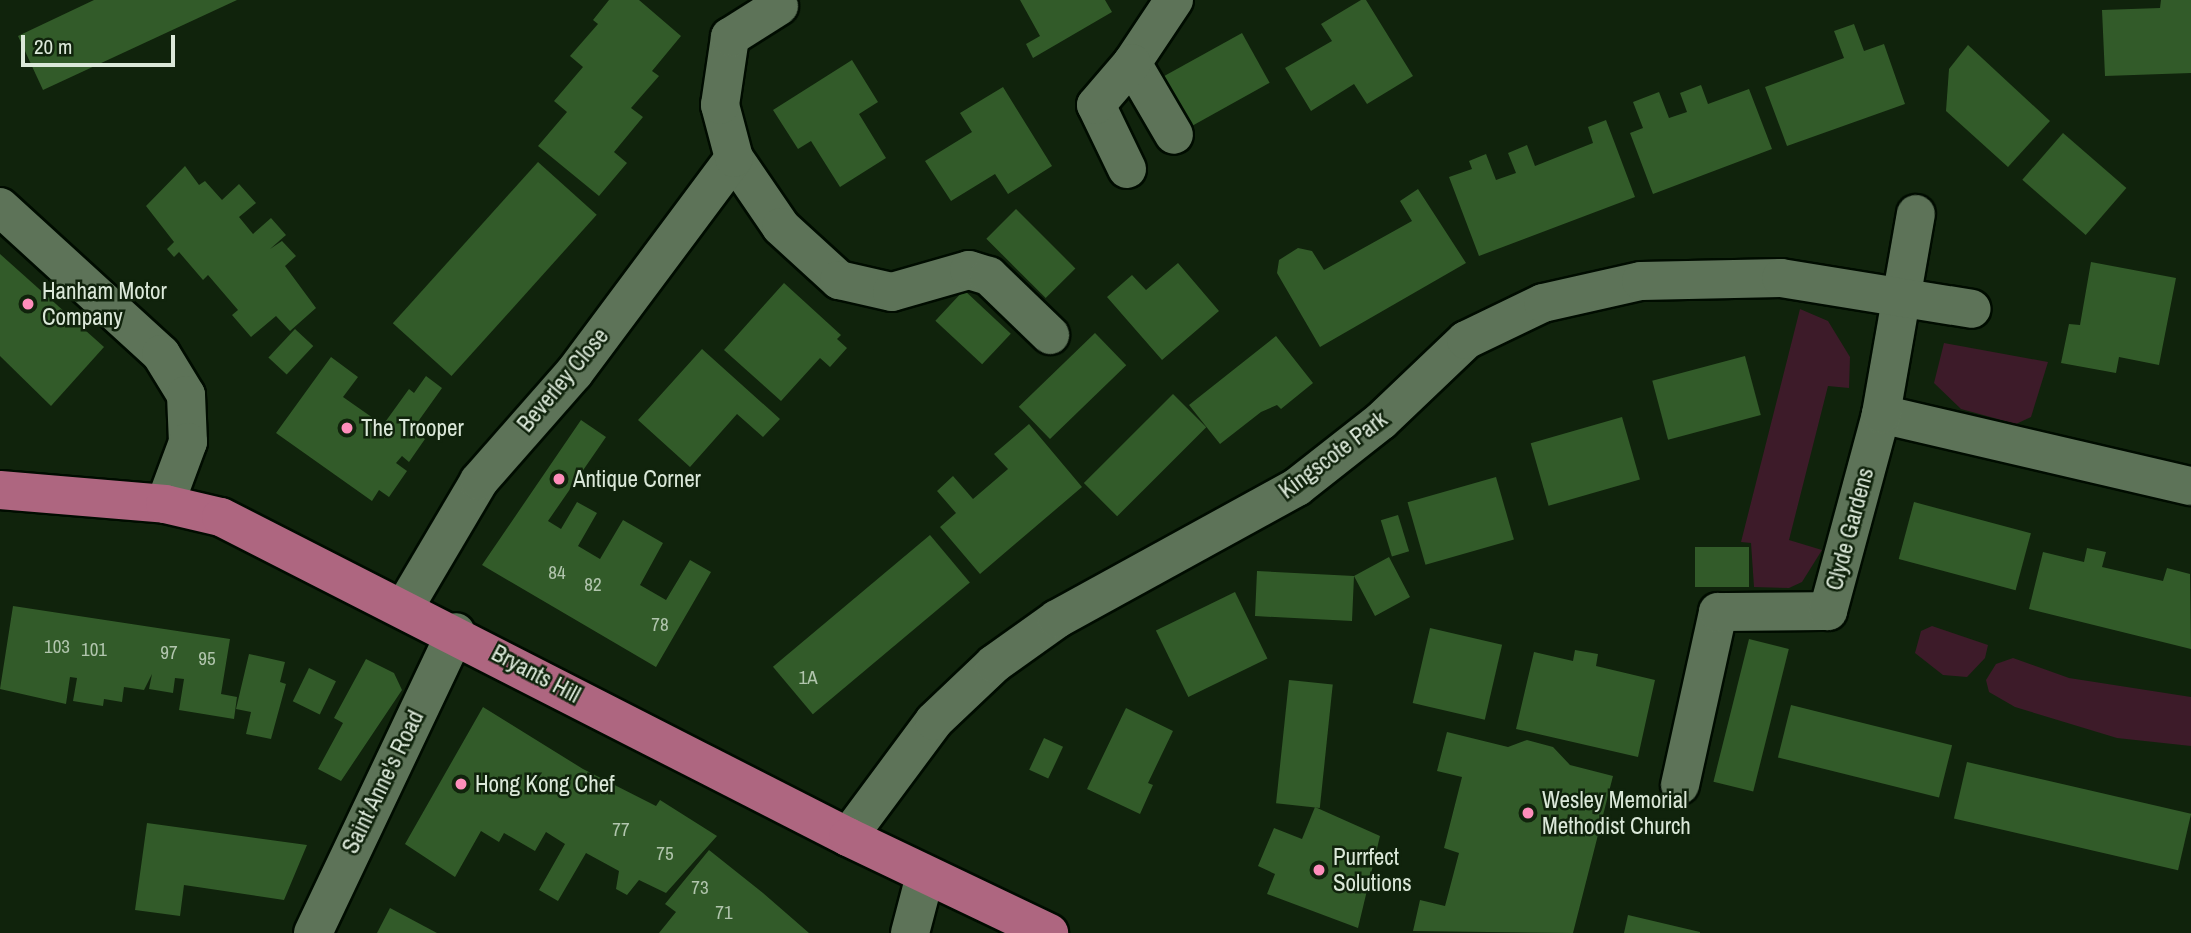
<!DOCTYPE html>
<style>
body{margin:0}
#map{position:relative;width:2191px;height:933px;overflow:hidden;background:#10230c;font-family:"Archivo Narrow",sans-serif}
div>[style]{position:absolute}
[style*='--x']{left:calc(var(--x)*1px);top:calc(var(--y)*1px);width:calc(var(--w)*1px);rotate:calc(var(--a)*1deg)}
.green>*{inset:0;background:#3d1b29}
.building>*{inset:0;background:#325b29;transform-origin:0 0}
.roads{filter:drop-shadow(2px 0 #000c00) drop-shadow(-2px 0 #000c00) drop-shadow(0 2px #000c00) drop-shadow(0 -2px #000c00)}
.minor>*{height:38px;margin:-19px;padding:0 19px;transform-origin:19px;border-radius:19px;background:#5d7358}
.major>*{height:38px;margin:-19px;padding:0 19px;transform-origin:19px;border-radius:19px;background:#ae6680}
.dots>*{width:19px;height:19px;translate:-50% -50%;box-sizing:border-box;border:4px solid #10230c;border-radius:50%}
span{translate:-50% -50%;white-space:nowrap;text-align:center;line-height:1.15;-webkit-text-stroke:5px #10230c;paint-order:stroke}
.number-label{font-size:19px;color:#b1c5ad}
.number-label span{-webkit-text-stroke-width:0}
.poi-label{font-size:23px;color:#dbe8d9}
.left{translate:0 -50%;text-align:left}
.street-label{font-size:23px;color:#dbe8d9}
.scale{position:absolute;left:21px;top:35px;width:154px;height:32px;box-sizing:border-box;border:4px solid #dbe8d9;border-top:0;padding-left:9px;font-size:21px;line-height:24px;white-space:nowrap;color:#dbe8d9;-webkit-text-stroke:5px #10230c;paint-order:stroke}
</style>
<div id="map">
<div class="green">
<div style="clip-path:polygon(1800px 309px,1828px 321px,1850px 357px,1849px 388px,1828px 386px,1789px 540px,1822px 550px,1802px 582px,1789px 588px,1754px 587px,1751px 543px,1741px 542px)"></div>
<div style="clip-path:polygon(1944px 343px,2048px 362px,2031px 417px,2016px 424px,1961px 409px,1934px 383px)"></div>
<div style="clip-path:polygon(1932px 626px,1988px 645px,1985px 658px,1967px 677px,1943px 675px,1915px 653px,1921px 631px)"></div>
<div style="clip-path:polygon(2013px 658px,2069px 678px,2191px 697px,2191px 746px,2117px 738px,2015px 707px,1989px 692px,1986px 680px,1996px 664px)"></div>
</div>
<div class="building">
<div style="clip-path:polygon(94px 0,237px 0,43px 90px,18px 36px)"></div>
<div style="clip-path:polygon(609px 0,639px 0,681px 36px,652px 71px,659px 76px,631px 108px,643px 117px,614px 152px,627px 163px,599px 196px,538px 146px,567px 112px,554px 101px,583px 67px,570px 56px,598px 24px,593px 20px)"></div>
<div style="clip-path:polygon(1020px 0,1105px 0,1112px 12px,1033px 58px,1026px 44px,1040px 36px)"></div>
<div style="clip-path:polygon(1361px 0,1366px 0,1413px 76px,1367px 104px,1354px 84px,1311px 111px,1285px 68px,1332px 41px,1321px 24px)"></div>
<div style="clip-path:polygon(2161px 0,2191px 0,2191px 73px,2105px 76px,2102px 10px,2160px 8px)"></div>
<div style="clip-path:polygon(1854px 24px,1864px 51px,1884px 44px,1905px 104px,1787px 146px,1765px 87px,1844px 58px,1834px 31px)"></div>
<div style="left:1242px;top:33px;width:57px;height:93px;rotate:61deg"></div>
<div style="clip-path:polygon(1968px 45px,2050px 121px,2008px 167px,1946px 111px,1949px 69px)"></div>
<div style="clip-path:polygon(852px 60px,878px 102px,859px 114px,886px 158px,840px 187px,811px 141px,798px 149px,773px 110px)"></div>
<div style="clip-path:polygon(1701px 85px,1708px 104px,1749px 89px,1772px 149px,1653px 194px,1630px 133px,1643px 128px,1633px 102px,1659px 92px,1669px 118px,1687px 112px,1680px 93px)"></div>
<div style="clip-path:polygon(1003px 87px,1052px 166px,1008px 194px,995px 174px,951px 201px,925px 161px,972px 132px,960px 113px)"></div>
<div style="clip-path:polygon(1606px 120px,1635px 197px,1479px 256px,1449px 177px,1472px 169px,1469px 161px,1486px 154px,1496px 180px,1516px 173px,1508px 153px,1527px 145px,1535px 166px,1593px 143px,1588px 127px)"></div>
<div style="left:2063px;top:133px;width:84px;height:62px;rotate:41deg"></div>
<div style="left:538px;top:162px;width:79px;height:217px;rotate:42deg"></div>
<div style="clip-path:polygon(185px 166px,199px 185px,205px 181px,222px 200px,239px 184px,256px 203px,239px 217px,253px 234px,271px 218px,286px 235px,270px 249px,282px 241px,296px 256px,285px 266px,316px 308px,290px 331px,276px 316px,251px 337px,232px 315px,238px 310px,208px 275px,203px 280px,179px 252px,174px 257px,167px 249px,174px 242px,146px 206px)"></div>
<div style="clip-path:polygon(1418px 189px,1466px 263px,1320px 347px,1277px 273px,1279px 260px,1298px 248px,1312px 251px,1324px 270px,1412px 221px,1400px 201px)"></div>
<div style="left:1016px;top:209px;width:84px;height:42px;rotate:45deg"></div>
<div style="clip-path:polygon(0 254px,104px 347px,51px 406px,0 356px)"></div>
<div style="clip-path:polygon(2091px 262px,2176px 278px,2159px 365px,2119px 357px,2116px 373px,2061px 363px,2069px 324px,2080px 325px)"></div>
<div style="clip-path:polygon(1178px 263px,1219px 311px,1162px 360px,1107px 297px,1132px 275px,1146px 290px)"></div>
<div style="clip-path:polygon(784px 283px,841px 335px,837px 339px,847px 348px,830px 367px,820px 358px,781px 401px,724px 350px)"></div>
<div style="left:964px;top:290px;width:64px;height:42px;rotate:43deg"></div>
<div style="left:295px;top:329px;width:25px;height:39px;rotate:43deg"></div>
<div style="left:1095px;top:333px;width:45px;height:106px;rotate:46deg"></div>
<div style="clip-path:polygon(1276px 336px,1313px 383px,1281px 409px,1277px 405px,1261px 412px,1220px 444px,1189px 405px)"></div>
<div style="clip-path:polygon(702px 349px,780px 419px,763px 437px,737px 414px,690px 467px,638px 420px)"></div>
<div style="left:1745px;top:356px;width:61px;height:96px;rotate:75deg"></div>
<div style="clip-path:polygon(331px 357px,358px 377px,343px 397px,383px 425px,409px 389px,414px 393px,426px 376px,442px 388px,412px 430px,425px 439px,409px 462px,402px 456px,396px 463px,407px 471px,389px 497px,379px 490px,372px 501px,276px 433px)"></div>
<div style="left:1173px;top:394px;width:47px;height:126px;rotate:45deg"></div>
<div style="left:1622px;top:417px;width:65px;height:95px;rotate:74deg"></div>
<div style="clip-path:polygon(581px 420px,606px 437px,548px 521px,561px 529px,577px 502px,597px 513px,578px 546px,600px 559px,623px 520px,663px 543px,640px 585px,666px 600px,690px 560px,711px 572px,656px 667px,482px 565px)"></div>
<div style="clip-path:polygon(1029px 424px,1082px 487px,980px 574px,940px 527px,956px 513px,937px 491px,953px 476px,973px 499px,1008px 469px,994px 454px)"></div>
<div style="left:1496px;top:477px;width:65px;height:92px;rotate:74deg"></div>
<div style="left:1914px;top:502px;width:121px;height:59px;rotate:15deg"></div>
<div style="left:1398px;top:515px;width:38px;height:18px;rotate:73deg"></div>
<div style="left:930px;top:535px;width:62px;height:205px;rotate:50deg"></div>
<div style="left:1695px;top:547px;width:54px;height:40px"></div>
<div style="clip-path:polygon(2087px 548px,2106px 552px,2102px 567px,2163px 581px,2167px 568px,2190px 574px,2191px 649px,2029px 609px,2043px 552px,2084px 562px)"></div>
<div style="clip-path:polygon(1389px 557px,1410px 597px,1375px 616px,1354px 576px,1352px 621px,1255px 616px,1257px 571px,1354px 576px)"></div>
<div style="left:1235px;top:592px;width:74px;height:88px;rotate:64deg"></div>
<div style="clip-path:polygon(13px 606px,230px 639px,221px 694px,237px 697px,234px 719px,179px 710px,184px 679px,175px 678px,173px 693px,149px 689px,152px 674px,144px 690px,124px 687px,122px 702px,104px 699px,103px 706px,73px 701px,77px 678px,70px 677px,66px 704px,0 689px)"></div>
<div style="left:1430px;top:628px;width:74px;height:77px;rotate:13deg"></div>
<div style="left:1749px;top:639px;width:41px;height:147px;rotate:14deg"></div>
<div style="clip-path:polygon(1575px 650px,1598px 654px,1596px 666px,1655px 680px,1638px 757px,1516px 729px,1534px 652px,1573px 661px)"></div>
<div style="clip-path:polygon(249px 654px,285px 662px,280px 682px,286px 684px,271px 739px,246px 734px,251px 712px,236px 709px)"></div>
<div style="clip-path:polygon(366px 659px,394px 673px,402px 690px,341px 781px,318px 769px,343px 723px,334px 718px)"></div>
<div style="left:309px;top:668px;width:30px;height:37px;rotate:26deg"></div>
<div style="left:1289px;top:680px;width:44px;height:124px;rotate:6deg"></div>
<div style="left:1791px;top:705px;width:166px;height:54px;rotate:14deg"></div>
<div style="clip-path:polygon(483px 707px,583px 769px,656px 806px,660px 800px,717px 836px,666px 893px,639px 880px,627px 895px,616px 889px,619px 871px,586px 853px,558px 901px,539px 890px,565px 844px,546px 832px,535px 851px,504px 833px,499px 842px,481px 831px,455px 877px,405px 844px)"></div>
<div style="clip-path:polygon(1126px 708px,1173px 731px,1148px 783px,1153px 785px,1140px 814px,1087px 789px)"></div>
<div style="clip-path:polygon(1447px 732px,1508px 747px,1527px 740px,1553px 747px,1570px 765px,1613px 776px,1573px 933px,1413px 931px,1420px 900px,1445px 906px,1459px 853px,1444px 848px,1462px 777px,1437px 771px)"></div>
<div style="left:1044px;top:738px;width:21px;height:35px;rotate:25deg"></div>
<div style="left:1967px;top:762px;width:230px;height:58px;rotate:13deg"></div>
<div style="clip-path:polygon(1315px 807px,1380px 836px,1358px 928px,1267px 894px,1275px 874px,1258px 866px,1274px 828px,1302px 839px)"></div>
<div style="clip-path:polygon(147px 823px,307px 845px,284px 900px,184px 885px,180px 916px,135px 910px)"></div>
<div style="clip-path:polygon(709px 850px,763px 893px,809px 933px,659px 933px,676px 912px,665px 904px)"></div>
<div style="clip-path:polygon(390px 908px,437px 933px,377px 933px)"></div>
<div style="clip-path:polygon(1628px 915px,1700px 932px,1700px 933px,1624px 933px)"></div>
</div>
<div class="roads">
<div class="minor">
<div style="--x:1174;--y:0;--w:76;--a:123.7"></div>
<div style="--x:1132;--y:63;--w:83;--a:59.7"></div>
<div style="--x:734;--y:158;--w:83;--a:55.7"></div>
<div style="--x:781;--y:227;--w:79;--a:42.4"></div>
<div style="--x:839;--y:280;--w:54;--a:12.8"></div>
<div style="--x:892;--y:292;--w:80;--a:-15.9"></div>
<div style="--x:969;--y:270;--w:21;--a:17"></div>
<div style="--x:989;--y:276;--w:85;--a:44"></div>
<div style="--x:1127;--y:169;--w:71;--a:-115.8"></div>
<div style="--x:1096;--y:105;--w:55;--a:-49.4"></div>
<div style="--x:0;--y:207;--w:218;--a:42.4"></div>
<div style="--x:161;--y:354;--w:48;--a:58.6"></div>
<div style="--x:186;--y:395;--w:47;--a:87.6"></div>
<div style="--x:188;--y:442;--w:66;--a:110.4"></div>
<div style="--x:1881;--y:414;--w:318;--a:13.1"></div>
<div style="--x:404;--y:608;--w:147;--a:-59.4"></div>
<div style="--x:479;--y:481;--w:144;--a:-48.7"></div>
<div style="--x:574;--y:373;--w:268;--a:-53.3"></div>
<div style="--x:734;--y:158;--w:55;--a:-104.8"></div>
<div style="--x:720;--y:105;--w:69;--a:-81.6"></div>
<div style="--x:730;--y:37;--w:58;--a:-32.3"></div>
<div style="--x:1680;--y:785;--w:177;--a:-77.6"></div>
<div style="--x:1718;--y:612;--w:110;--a:-0.5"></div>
<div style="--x:1828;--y:611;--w:204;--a:-74.9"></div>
<div style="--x:1881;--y:414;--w:203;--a:-80.1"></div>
<div style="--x:848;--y:837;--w:144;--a:-53.4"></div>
<div style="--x:934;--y:721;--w:83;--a:-43.5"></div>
<div style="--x:994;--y:664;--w:77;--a:-35.5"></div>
<div style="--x:1057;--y:619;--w:274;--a:-28.8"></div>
<div style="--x:1297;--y:487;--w:107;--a:-38.2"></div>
<div style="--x:1381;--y:421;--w:117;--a:-43.6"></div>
<div style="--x:1466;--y:340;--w:85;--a:-25.7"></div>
<div style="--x:1543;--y:303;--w:100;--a:-12.7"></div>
<div style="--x:1641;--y:281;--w:140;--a:-1.2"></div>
<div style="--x:1781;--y:278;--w:193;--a:9.2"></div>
<div style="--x:313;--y:933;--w:333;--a:-64.6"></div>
<div style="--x:910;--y:933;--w:59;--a:-75.3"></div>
</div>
<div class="major">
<div style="--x:0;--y:490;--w:166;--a:4.8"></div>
<div style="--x:165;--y:504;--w:57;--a:13.1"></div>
<div style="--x:221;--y:517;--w:704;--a:27.04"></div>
<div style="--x:848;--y:837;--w:223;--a:25.5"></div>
</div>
</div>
<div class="dots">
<div style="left:28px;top:304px;background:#fe8ebb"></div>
<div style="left:347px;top:428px;background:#fe8ebb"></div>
<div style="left:559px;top:479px;background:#fe8ebb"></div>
<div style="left:461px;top:784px;background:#fe8ebb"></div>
<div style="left:1528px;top:813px;background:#fe8ebb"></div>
<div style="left:1319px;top:870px;background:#fe8ebb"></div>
</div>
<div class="number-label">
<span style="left:557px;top:573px">84</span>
<span style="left:593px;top:585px">82</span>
<span style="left:660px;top:625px">78</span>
<span style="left:57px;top:647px">103</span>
<span style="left:94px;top:650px">101</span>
<span style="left:169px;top:653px">97</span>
<span style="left:207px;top:659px">95</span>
<span style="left:808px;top:678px">1A</span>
<span style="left:621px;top:830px">77</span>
<span style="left:665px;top:854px">75</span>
<span style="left:700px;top:888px">73</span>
<span style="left:724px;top:913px">71</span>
</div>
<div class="poi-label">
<span class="left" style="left:42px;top:304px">Hanham Motor<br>Company</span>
<span class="left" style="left:361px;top:428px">The Trooper</span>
<span class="left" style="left:573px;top:479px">Antique Corner</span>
<span class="left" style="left:475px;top:784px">Hong Kong Chef</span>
<span class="left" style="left:1542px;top:813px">Wesley Memorial<br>Methodist Church</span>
<span class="left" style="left:1333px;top:870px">Purrfect<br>Solutions</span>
</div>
<div class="street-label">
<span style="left:563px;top:380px;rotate:-50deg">Beverley Close</span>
<span style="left:1333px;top:455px;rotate:-37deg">Kingscote Park</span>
<span style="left:1850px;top:529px;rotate:-75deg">Clyde Gardens</span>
<span style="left:536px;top:674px;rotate:28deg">Bryants Hill</span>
<span style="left:383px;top:782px;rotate:-64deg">Saint Anne's Road</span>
</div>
<div class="scale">20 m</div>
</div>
